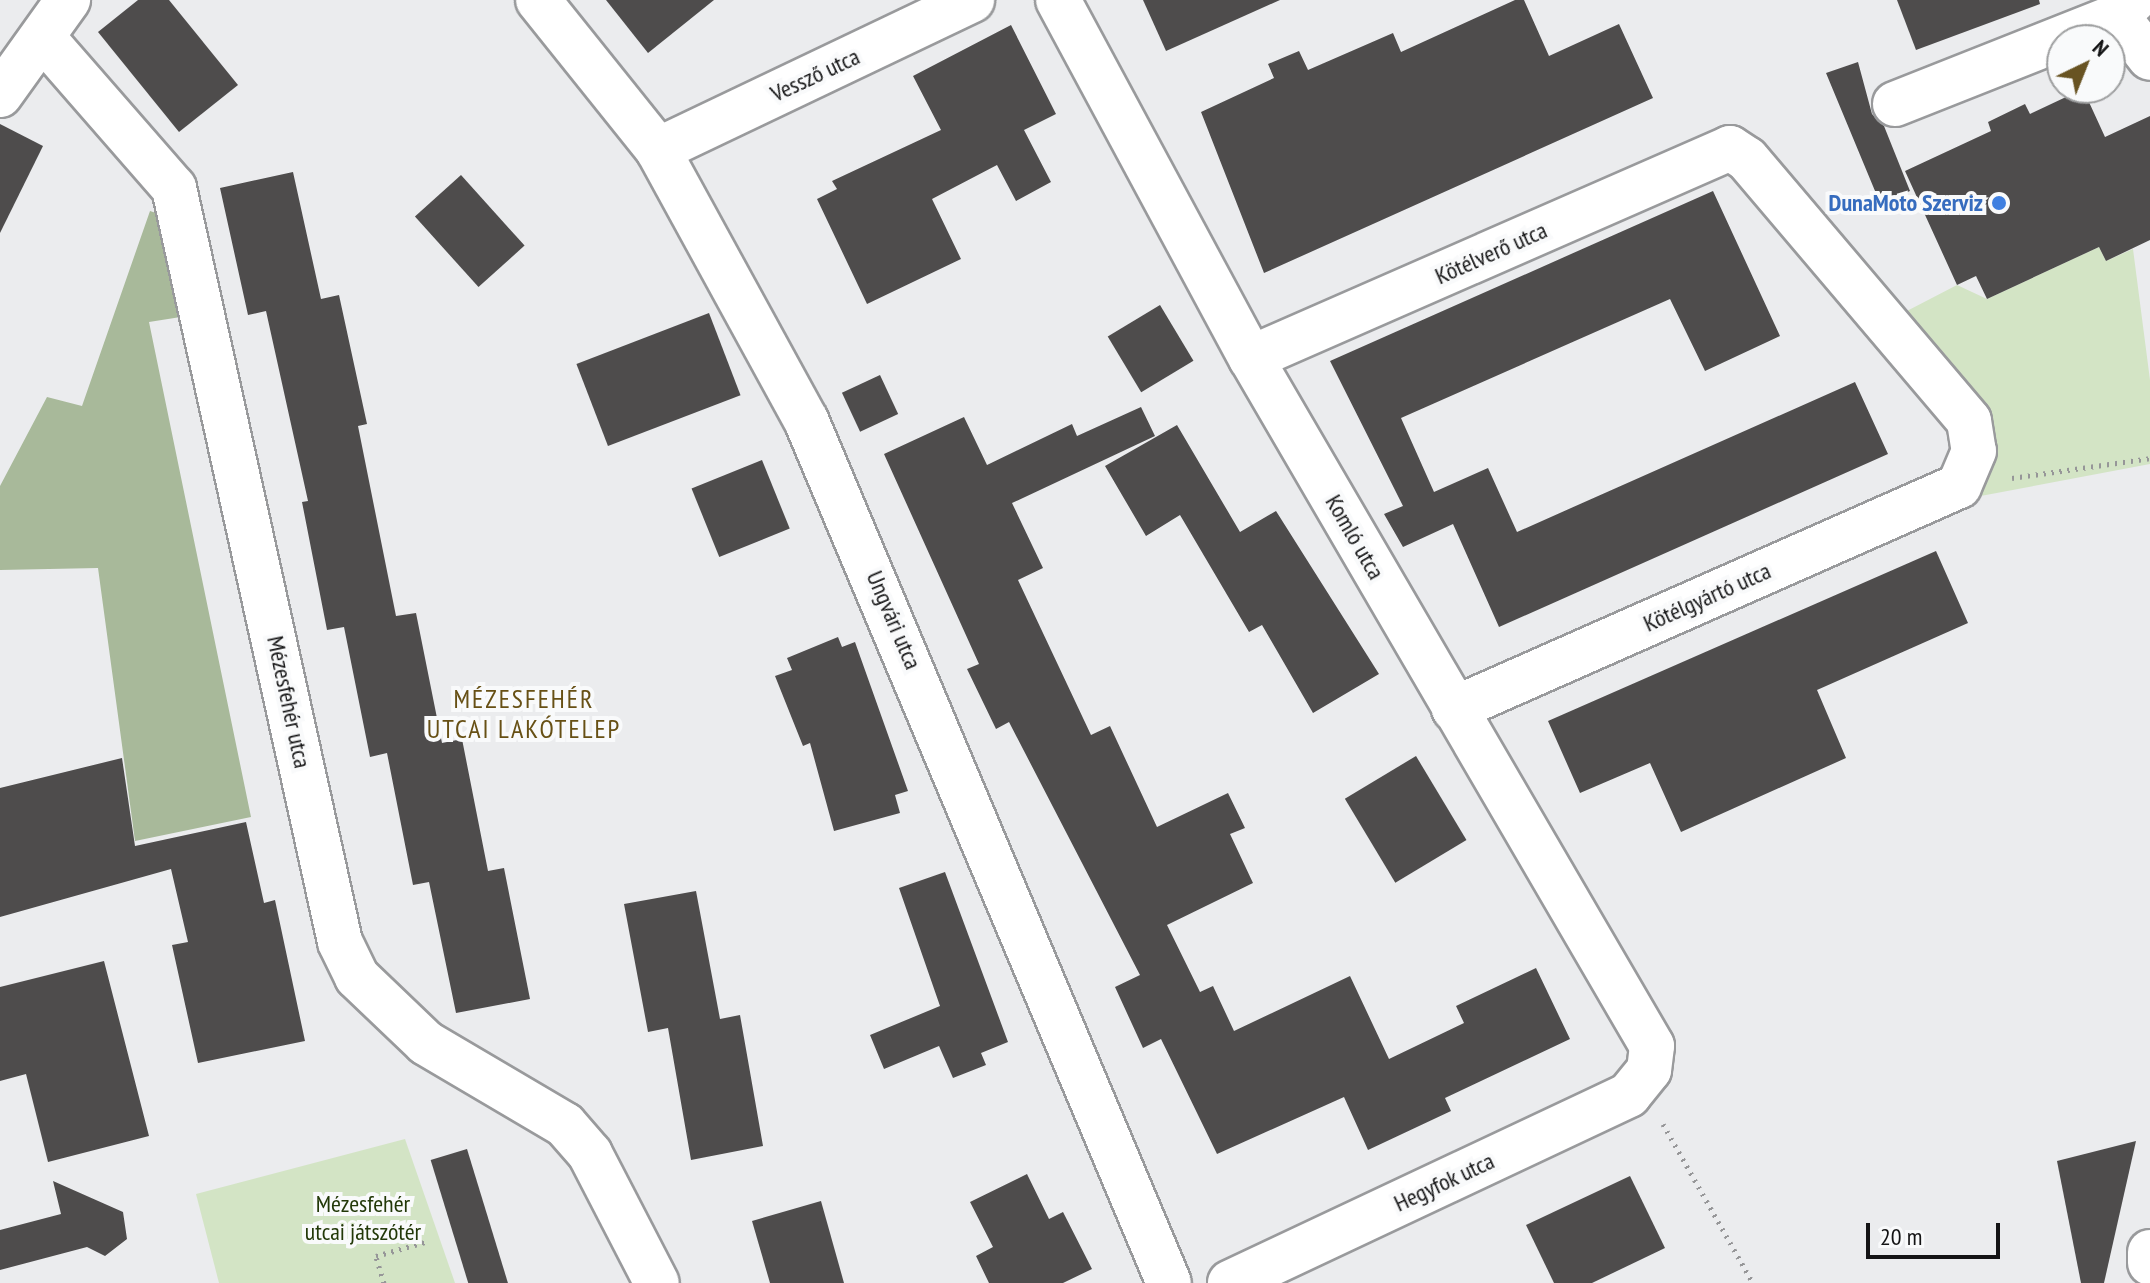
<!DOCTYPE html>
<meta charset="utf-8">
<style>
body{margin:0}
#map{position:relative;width:2150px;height:1283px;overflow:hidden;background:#ebecee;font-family:"PT Sans Narrow",sans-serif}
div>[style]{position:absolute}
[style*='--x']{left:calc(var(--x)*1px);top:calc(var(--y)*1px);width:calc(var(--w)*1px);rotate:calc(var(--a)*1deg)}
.green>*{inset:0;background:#d3e4c5}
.forest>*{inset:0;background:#a8b99a}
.building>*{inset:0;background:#4e4c4c;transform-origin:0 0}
.path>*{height:5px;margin-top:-2.5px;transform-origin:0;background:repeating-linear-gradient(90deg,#969698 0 2px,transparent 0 8px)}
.roads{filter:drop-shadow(2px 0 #999a9c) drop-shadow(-2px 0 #999a9c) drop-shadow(0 2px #999a9c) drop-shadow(0 -2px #999a9c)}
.minor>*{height:44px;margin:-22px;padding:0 22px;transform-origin:22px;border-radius:22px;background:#fff}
.dots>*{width:22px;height:22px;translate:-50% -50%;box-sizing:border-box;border:4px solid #f9fafb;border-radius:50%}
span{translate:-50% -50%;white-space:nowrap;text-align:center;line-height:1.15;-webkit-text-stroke:8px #f9fafb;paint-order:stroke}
.street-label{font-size:24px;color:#141415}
.shop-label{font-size:24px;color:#366cbe;font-weight:700}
.right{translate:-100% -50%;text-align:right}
.park-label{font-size:24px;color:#223808}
.neighbourhood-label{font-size:26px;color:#675015;letter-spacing:2px}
.north{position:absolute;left:2046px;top:24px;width:80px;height:80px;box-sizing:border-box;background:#f9fafb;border:2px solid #9d9e9f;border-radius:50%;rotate:43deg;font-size:22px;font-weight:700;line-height:32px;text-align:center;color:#141415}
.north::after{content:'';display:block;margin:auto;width:28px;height:36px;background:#685322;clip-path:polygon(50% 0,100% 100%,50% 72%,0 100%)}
.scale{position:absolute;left:1866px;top:1223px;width:134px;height:36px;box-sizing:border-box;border:4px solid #141415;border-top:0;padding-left:10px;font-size:24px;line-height:28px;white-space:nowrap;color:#141415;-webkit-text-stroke:6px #f9fafb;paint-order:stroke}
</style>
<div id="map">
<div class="green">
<div style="clip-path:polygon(2099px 247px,2106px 261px,2133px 249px,2150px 380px,2150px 464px,1954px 501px,1993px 467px,1991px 436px,1903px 313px,1957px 285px,1987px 299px)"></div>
<div style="clip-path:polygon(405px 1139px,455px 1283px,219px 1283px,196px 1194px)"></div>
</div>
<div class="forest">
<div style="clip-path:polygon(150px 211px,165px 216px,187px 316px,149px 322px,251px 817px,135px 841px,98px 568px,0 570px,0 486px,47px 397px,82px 406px)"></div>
</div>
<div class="building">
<div style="clip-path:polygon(138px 0,169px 0,238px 85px,179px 132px,98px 32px)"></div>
<div style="clip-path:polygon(606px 0,714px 0,648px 53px)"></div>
<div style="clip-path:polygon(1143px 0,1280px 0,1166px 51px)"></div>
<div style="clip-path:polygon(1515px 0,1524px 0,1549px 56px,1619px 24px,1653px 98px,1264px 273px,1201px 112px,1274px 78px,1268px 64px,1299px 51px,1308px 70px,1393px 33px,1401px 52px)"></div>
<div style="clip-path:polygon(1897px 0,2039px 0,2040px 4px,1916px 50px)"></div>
<div style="clip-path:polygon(1011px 25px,1056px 114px,1024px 130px,1051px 182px,1016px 201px,997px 165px,932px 199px,961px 259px,867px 304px,817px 199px,837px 189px,832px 181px,941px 130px,913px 76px)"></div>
<div style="clip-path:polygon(1858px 62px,1872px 114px,1884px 126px,1910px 191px,1880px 203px,1826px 73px)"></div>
<div style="clip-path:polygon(2083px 89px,2105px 137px,2150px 116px,2150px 240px,2106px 261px,2099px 247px,1987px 299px,1976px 276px,1957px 285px,1905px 171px,1991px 131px,1988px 122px,2025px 104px,2030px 114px)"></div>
<div style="clip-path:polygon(0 124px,43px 146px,0 233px)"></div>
<div style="clip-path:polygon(293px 172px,321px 299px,339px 295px,367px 424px,358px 426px,396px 616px,416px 613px,442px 743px,462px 739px,488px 871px,504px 868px,530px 999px,456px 1013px,429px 882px,413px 885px,387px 753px,370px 757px,344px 627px,327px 630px,302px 502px,308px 501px,266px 311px,248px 315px,220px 188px)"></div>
<div style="left:461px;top:175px;width:95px;height:62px;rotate:48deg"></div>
<div style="clip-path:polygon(1713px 191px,1780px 336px,1705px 371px,1670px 299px,1401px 418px,1434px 492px,1488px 468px,1517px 532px,1855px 382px,1888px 454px,1499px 627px,1453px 524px,1403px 547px,1384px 514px,1403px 506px,1330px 361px)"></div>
<div style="left:1160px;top:305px;width:65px;height:61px;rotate:59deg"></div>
<div style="left:709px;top:313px;width:88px;height:142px;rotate:69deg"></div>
<div style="left:880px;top:375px;width:43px;height:42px;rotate:65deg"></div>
<div style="clip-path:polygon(1141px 407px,1155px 436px,1012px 503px,1043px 568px,1018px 580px,1091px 735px,1110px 726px,1157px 827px,1228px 793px,1245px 828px,1230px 834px,1253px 883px,1167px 925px,1200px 992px,1213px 986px,1234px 1031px,1350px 976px,1389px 1059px,1464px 1023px,1456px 1006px,1536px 968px,1570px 1039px,1445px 1098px,1451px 1111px,1368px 1150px,1344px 1097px,1217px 1154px,1161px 1039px,1143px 1048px,1115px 987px,1140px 975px,1009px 722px,996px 729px,967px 669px,979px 664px,884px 454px,964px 417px,987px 465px,1072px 424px,1077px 436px)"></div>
<div style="clip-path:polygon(1177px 425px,1240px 532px,1276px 511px,1379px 674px,1313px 713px,1262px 625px,1249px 632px,1180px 515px,1146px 536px,1105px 466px)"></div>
<div style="left:762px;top:460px;width:74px;height:76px;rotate:68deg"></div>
<div style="clip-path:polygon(1936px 551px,1968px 623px,1817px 690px,1846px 758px,1681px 832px,1650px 763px,1580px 793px,1548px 721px)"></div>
<div style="clip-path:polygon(838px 637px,842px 647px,855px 642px,908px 791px,895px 795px,900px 813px,834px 831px,810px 743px,803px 746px,775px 676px,792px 670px,787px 658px)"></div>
<div style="left:1416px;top:756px;width:98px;height:83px;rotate:59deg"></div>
<div style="clip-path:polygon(122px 758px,135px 846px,246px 822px,264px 903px,275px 900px,305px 1041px,198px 1063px,172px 945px,188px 942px,171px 869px,0 917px,0 788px)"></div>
<div style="clip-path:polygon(945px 872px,1008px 1042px,981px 1053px,986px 1065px,953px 1078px,939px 1046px,884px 1069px,870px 1035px,940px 1006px,899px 888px)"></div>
<div style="clip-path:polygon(696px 891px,720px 1019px,740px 1015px,763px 1146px,691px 1160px,668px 1028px,648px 1032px,624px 904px)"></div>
<div style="clip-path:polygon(104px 961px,149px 1136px,48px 1162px,26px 1074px,0 1081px,0 987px)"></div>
<div style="clip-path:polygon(2136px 1141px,2104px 1283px,2081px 1283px,2057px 1161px)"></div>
<div style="left:467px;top:1149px;width:140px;height:38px;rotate:73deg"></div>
<div style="clip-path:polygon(1027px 1174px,1049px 1219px,1063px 1212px,1092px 1269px,1063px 1283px,989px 1283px,976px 1256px,993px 1247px,970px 1202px)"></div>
<div style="clip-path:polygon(1630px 1176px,1665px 1248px,1592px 1283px,1554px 1283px,1526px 1225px)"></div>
<div style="clip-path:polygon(53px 1181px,123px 1212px,127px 1239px,105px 1256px,87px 1247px,0 1270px,0 1230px,61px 1214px)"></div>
<div style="clip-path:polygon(821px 1201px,844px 1283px,770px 1283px,752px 1221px)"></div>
</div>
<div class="path">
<div style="--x:2012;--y:478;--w:139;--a:-8.2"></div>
<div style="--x:1663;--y:1124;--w:183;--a:60.5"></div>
<div style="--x:384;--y:1283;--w:28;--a:-107"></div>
<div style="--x:376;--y:1256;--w:51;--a:-15.9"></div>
</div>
<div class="roads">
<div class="minor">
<div style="--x:538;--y:0;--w:192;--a:51.3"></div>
<div style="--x:658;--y:150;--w:308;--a:61.3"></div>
<div style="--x:806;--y:420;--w:936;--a:67.19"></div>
<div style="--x:1058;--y:0;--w:407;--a:61.7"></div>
<div style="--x:1251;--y:358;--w:796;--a:59.76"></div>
<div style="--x:1652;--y:1046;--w:24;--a:97"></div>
<div style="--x:1649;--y:1070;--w:32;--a:129"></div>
<div style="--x:1629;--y:1095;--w:441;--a:154.8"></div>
<div style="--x:2134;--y:0;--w:23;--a:137"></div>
<div style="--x:2117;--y:16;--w:53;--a:51.8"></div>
<div style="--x:44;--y:39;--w:198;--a:48.9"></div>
<div style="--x:174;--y:188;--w:772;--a:77.58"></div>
<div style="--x:340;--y:942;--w:39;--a:64"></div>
<div style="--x:357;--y:977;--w:95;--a:43.7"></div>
<div style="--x:426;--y:1043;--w:161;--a:30.5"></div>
<div style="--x:565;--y:1125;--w:38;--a:49"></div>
<div style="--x:590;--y:1154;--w:145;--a:62.6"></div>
<div style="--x:0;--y:95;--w:117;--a:-54.4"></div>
<div style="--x:1895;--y:104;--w:239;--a:-21.6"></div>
<div style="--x:658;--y:150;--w:348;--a:-25.5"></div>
<div style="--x:1251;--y:358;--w:523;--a:-23.67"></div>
<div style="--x:1730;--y:148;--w:20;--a:33"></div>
<div style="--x:1747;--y:159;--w:343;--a:49.7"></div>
<div style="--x:1969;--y:421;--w:30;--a:81"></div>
<div style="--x:1974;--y:451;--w:38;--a:113"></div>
<div style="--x:1959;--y:486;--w:552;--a:156.17"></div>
<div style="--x:2150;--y:1252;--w:11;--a:90"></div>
</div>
</div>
<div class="dots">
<div style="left:1999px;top:203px;background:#3f7fe0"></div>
</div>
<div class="street-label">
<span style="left:815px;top:75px;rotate:-25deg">Vessző utca</span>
<span style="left:1491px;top:253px;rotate:-24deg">Kötélverő utca</span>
<span style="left:1355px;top:537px;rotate:60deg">Komló utca</span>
<span style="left:1707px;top:597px;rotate:-24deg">Kötélgyártó utca</span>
<span style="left:894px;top:620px;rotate:67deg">Ungvári utca</span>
<span style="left:289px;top:702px;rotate:78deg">Mézesfehér utca</span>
<span style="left:1444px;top:1182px;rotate:-25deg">Hegyfok utca</span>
</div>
<div class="shop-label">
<span class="right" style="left:1983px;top:203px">DunaMoto Szerviz</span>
</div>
<div class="park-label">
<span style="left:363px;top:1218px">Mézesfehér<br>utcai játszótér</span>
</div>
<div class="neighbourhood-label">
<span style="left:524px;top:714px">MÉZESFEHÉR<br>UTCAI LAKÓTELEP</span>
</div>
<div class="north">N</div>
<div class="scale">20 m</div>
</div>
